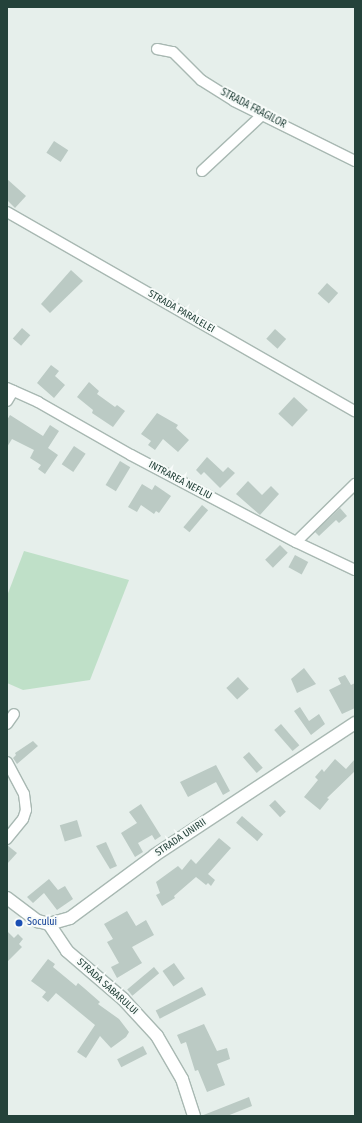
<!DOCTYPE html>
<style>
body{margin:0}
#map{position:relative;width:362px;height:1123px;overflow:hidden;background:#e6efeb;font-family:"Fira Sans Condensed",sans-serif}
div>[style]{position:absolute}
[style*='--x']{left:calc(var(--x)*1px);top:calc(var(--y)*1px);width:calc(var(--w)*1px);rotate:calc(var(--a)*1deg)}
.green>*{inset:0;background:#bfe0c8}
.building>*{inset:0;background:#bbcac4;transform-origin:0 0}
.roads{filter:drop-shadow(1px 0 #a8b8b2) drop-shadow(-1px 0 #a8b8b2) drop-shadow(0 1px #a8b8b2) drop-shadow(0 -1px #a8b8b2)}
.minor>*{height:10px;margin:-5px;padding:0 5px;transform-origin:5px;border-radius:5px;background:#fff}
.tertiary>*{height:12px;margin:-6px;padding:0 6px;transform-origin:6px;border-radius:6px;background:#fff}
.secondary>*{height:12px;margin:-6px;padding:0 6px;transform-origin:6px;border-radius:6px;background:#fff}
.dots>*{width:11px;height:11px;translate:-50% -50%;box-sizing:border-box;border:2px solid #f7fbf9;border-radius:50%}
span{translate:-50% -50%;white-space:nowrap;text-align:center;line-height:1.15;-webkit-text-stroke:4px #f7fbf9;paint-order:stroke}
.street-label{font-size:10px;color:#24423a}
.transit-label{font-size:10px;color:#164399}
.left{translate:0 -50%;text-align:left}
.frame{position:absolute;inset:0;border:8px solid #24423a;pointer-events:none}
</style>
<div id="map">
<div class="green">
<div style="clip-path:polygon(24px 551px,129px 580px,90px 680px,23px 690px,7px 683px,7px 596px)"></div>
</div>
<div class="building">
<div style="left:54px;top:141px;width:17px;height:14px;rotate:33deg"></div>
<div style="clip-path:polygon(7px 179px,26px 196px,15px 208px,7px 200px)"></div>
<div style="clip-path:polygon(71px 270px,83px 281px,50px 313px,41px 304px)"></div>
<div style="left:327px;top:283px;width:15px;height:14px;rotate:42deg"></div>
<div style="left:22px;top:328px;width:11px;height:14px;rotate:41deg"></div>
<div style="left:275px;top:329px;width:15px;height:13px;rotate:42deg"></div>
<div style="clip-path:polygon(51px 365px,59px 371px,55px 376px,65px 385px,54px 398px,37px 383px)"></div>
<div style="clip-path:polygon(89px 382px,99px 391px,97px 394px,115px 407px,117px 405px,125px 411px,113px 427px,92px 413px,93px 410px,77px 397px)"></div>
<div style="left:294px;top:397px;width:19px;height:23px;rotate:43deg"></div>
<div style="clip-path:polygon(157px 413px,178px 425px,176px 428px,189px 440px,178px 452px,163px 439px,155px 450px,148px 445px,151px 441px,141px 434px)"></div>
<div style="clip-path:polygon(10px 415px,43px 436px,50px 425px,59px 431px,48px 448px,58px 455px,45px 474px,38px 469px,41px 465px,30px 458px,34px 450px,12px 439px,7px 447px,7px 420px)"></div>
<div style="left:74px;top:446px;width:14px;height:22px;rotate:34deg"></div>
<div style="clip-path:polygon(207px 457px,223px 472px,228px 467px,235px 473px,220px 488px,204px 472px,201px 475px,196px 470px)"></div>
<div style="left:120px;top:461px;width:12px;height:28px;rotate:31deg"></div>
<div style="clip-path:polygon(248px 481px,262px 495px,271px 486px,279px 494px,260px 515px,236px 494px)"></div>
<div style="clip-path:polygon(142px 484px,152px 490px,155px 485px,171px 496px,159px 513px,156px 511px,154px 514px,141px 505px,137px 512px,128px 507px)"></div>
<div style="left:202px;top:505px;width:8px;height:29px;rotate:40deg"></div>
<div style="clip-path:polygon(340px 508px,347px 516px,339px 523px,336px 520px,319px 536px,315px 532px)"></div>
<div style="left:280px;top:545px;width:11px;height:21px;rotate:45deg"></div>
<div style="left:295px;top:555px;width:15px;height:14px;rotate:28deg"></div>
<div style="clip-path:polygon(304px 668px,316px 684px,297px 693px,291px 679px)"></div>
<div style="clip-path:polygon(345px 675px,351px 685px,355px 683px,355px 708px,342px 714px,329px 690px,341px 684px,338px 678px)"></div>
<div style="left:238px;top:677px;width:16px;height:16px;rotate:47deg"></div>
<div style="clip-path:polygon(300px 707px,309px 721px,319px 714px,325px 724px,311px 735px,294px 711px)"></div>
<div style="left:281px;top:724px;width:28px;height:9px;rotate:49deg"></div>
<div style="clip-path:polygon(33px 741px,38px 746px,17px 764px,13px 758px,16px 755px,15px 753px)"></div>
<div style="left:249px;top:752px;width:21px;height:8px;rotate:49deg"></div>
<div style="clip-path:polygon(335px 759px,346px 769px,355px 759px,355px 771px,327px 798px,329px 799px,320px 810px,304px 797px,318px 780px,315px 777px,322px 769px,324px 772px)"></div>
<div style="clip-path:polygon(216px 765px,230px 791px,223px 795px,216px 782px,188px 797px,180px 782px)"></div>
<div style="left:275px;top:800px;width:16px;height:8px;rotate:47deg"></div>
<div style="clip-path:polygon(141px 804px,161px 836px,155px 840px,152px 835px,138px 843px,143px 852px,135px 857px,121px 833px,137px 823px,129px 812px)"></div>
<div style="left:242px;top:816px;width:28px;height:9px;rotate:41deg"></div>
<div style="left:77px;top:820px;width:17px;height:18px;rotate:73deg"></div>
<div style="clip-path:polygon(219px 838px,231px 848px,208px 874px,215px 880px,211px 886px,208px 883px,206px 885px,196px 877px,174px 896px,175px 898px,162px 906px,156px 895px,160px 893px,156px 882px,178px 866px,182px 870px,191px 859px,196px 864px)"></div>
<div style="clip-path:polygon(106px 842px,117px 866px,110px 869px,96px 846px)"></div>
<div style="clip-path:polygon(7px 845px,17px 853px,7px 864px)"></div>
<div style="clip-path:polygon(49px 879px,58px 890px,65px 886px,73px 899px,57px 910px,44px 893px,33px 903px,27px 897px)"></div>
<div style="clip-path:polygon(127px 911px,136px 926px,146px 920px,154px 935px,132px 947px,142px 963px,117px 978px,111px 967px,119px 963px,107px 942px,113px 939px,104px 924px)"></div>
<div style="clip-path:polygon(7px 931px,14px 938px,18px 934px,23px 939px,19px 944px,22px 947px,7px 962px)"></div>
<div style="clip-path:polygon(48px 959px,55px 964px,53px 967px,76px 986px,78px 983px,84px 988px,100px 1002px,98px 1004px,119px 1019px,129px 1032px,126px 1037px,111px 1048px,100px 1036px,86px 1058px,77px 1052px,95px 1025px,56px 993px,48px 1002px,42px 997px,46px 992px,31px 981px)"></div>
<div style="left:174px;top:963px;width:19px;height:14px;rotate:55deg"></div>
<div style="left:154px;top:967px;width:8px;height:35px;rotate:50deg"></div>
<div style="left:202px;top:987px;width:9px;height:52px;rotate:63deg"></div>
<div style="clip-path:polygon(204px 1024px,217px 1051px,227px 1048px,230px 1059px,217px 1064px,225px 1085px,207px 1092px,198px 1070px,195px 1071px,186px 1042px,181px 1044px,177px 1035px)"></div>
<div style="left:143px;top:1046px;width:9px;height:29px;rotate:63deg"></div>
<div style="clip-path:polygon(249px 1097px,252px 1106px,227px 1116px,201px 1116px)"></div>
</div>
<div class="roads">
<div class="minor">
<div style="--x:157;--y:49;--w:16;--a:11"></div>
<div style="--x:173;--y:52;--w:40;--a:45"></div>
<div style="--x:201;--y:80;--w:39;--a:32"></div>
<div style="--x:234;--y:101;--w:135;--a:26.4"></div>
<div style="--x:202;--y:171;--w:82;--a:-43"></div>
<div style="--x:7;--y:212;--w:401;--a:29.8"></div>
<div style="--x:7;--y:388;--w:34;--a:24"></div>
<div style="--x:38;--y:402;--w:107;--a:29.7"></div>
<div style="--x:131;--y:455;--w:187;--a:27.8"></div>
<div style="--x:296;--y:542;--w:65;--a:25.4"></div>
<div style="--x:7;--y:401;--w:12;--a:-59"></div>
<div style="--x:296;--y:542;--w:83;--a:-44.5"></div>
<div style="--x:7;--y:724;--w:12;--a:-55"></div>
<div style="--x:7;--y:762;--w:36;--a:62"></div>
<div style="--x:24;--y:794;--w:16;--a:83"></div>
<div style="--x:26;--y:810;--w:9;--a:108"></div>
<div style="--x:23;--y:819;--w:26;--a:129"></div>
</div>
<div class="tertiary">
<div style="--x:49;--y:924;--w:32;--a:56"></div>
<div style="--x:67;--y:951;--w:74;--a:40.6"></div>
<div style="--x:123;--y:999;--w:50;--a:47.4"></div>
<div style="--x:157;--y:1036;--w:50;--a:59.8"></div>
<div style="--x:182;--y:1079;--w:39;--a:72"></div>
</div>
<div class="secondary">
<div style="--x:7;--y:898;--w:39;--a:37"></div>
<div style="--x:38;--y:921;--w:11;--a:15"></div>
<div style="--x:49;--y:924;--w:22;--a:-16"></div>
<div style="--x:70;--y:918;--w:106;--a:-36.5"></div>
<div style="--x:155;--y:855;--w:240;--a:-33.4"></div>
</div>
</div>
<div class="dots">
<div style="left:19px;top:923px;background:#1a4fb4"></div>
</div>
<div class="street-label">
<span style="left:253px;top:109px;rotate:28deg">STRADA FRAGILOR</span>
<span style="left:181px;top:312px;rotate:30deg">STRADA PARALELEI</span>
<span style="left:180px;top:481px;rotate:28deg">INTRAREA NEFLIU</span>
<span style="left:181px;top:838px;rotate:-34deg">STRADA UNIRII</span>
<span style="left:107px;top:987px;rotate:42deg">STRADA SABARULUI</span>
</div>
<div class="transit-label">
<span class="left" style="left:27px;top:923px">Socului</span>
</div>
<div class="frame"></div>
</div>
